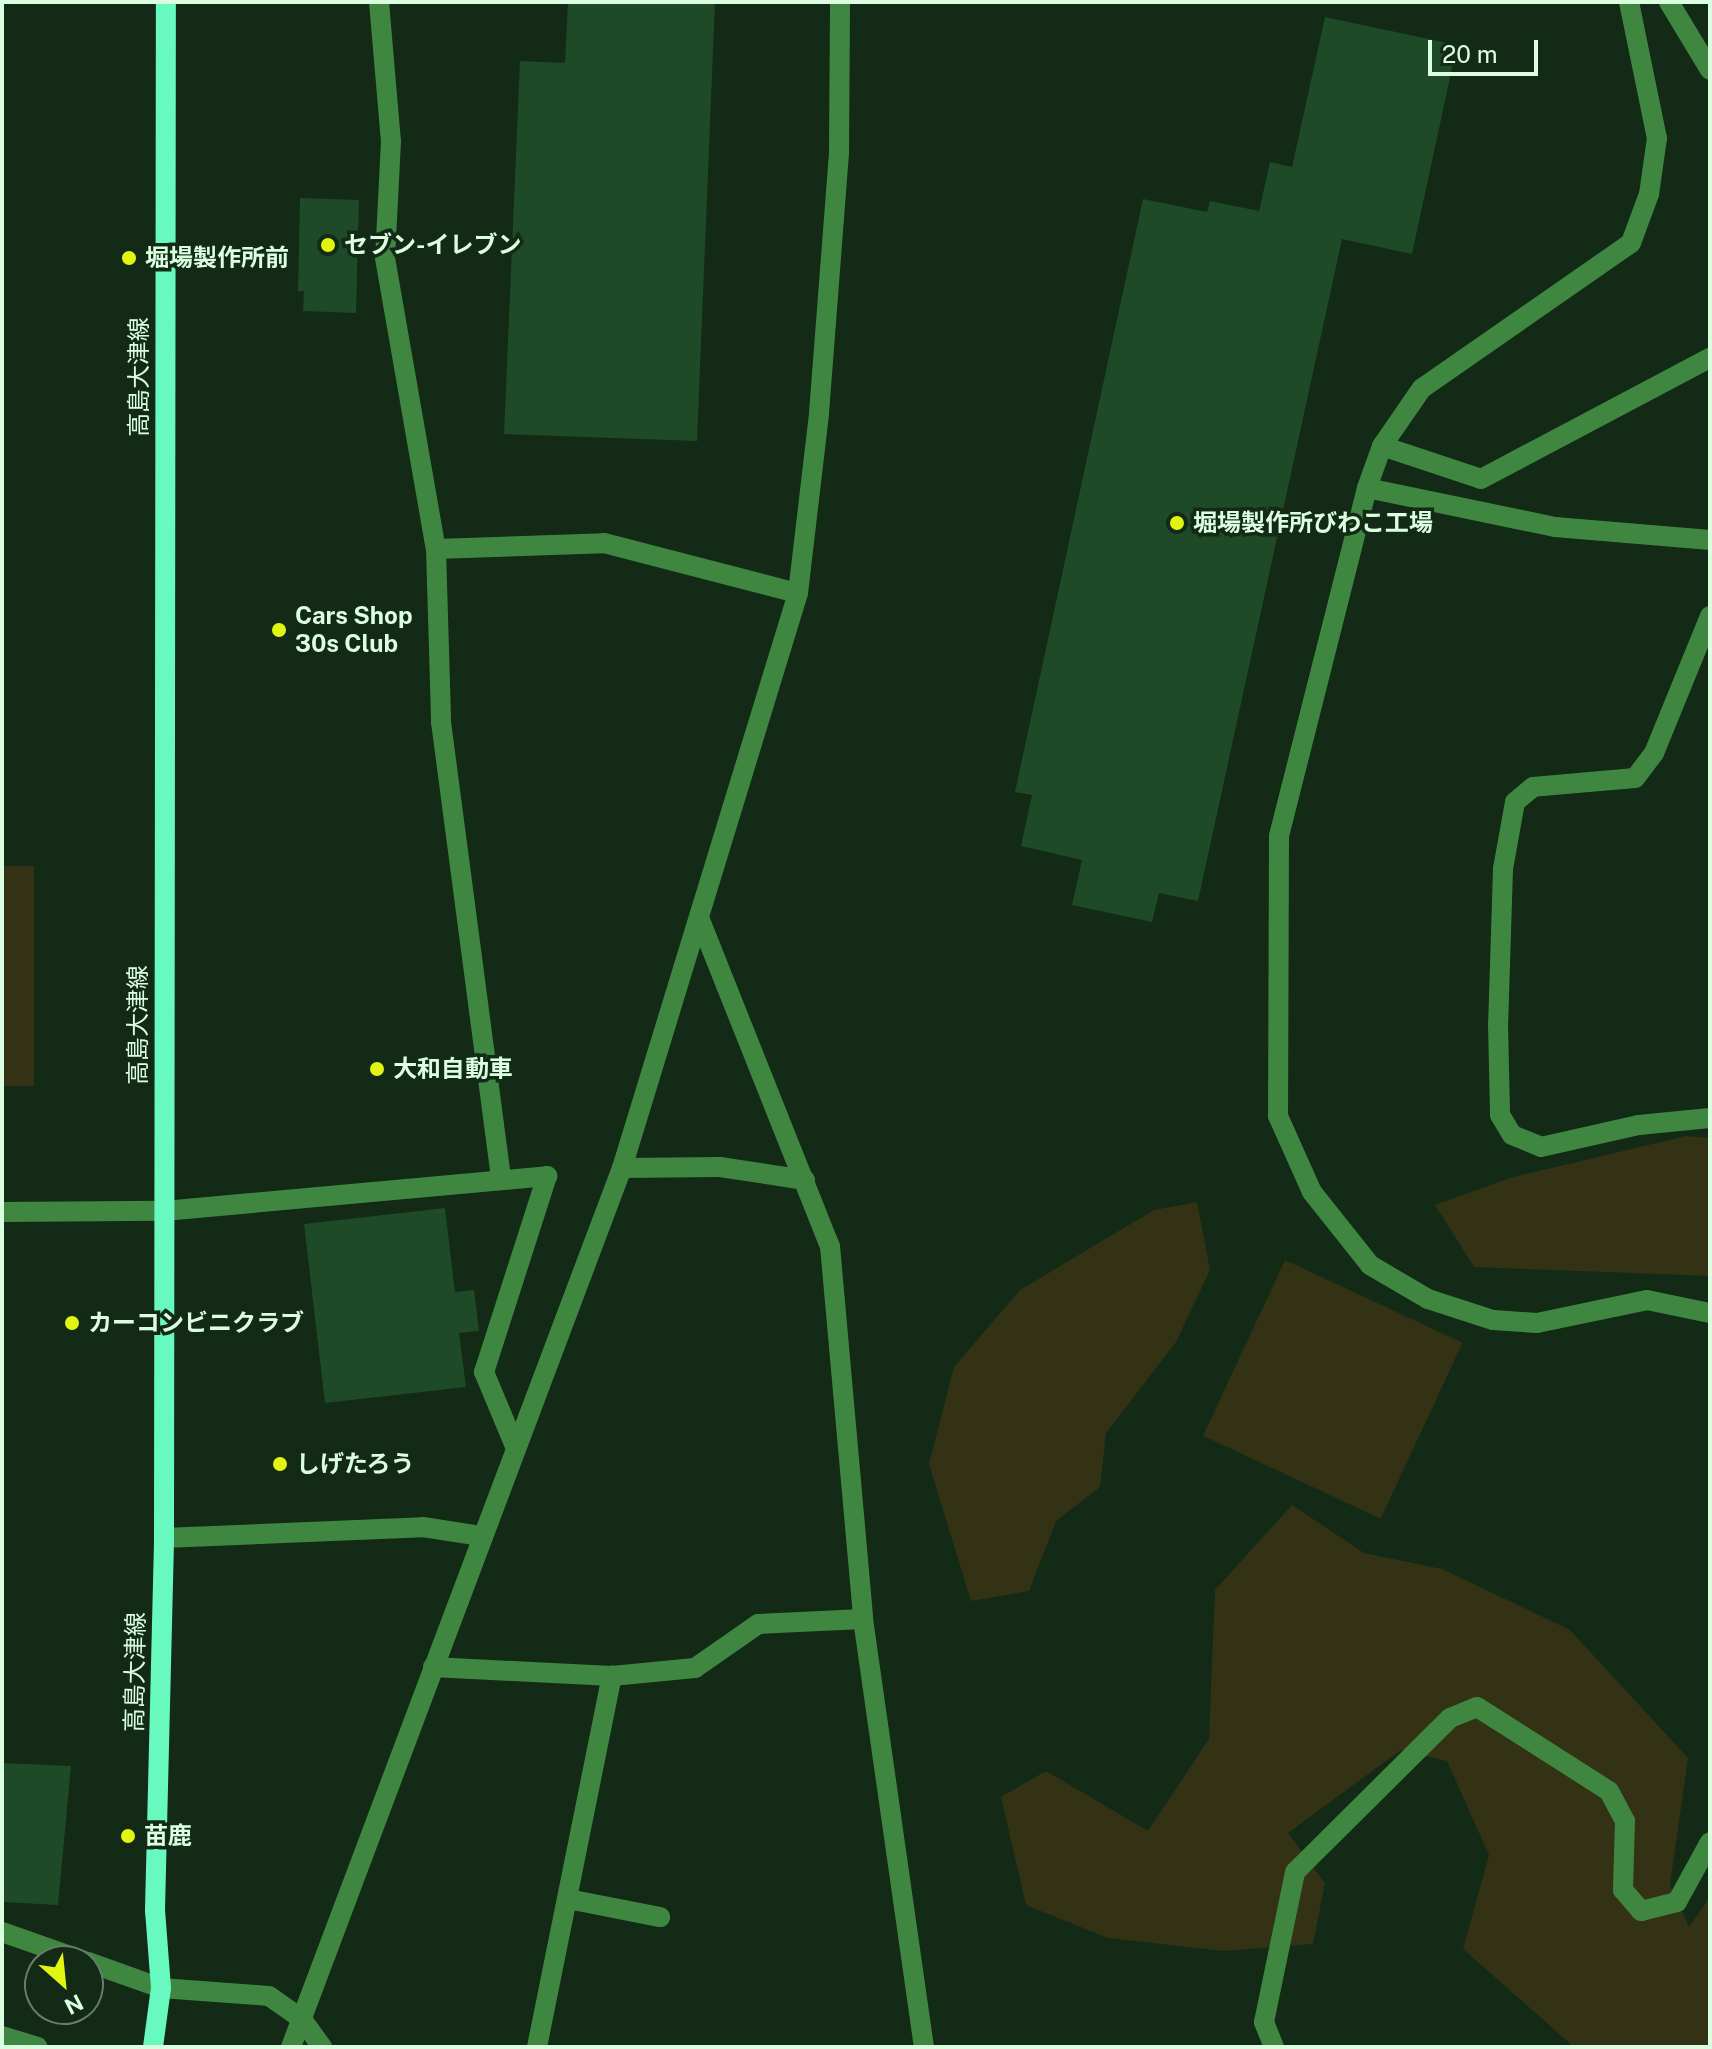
<!DOCTYPE html>
<meta charset="utf-8">
<style>
body{margin:0}
#map{position:relative;width:1712px;height:2049px;overflow:hidden;background:#122a16;font-family:"Public Sans","Noto Sans JP",sans-serif}
div>[style]{position:absolute}
[style*='--x']{left:calc(var(--x)*1px);top:calc(var(--y)*1px);width:calc(var(--w)*1px);rotate:calc(var(--a)*1deg)}
.green>*{inset:0;background:#343215;transform-origin:0 0}
.building>*{inset:0;background:#1f4a27}
.minor>*{height:20px;margin:-10px;padding:0 10px;transform-origin:10px;border-radius:10px;background:#3f8741}
.major>*{height:20px;margin:-10px;padding:0 10px;transform-origin:10px;border-radius:10px;background:#68f9c0}
.dots>*{width:22px;height:22px;translate:-50% -50%;box-sizing:border-box;border:4px solid #122a16;border-radius:50%}
span{translate:-50% -50%;white-space:nowrap;text-align:center;line-height:1.15;-webkit-text-stroke:7px #122a16;paint-order:stroke}
.poi-label{font-size:24px;color:#dcfee0;font-weight:700}
.left{translate:0 -50%;text-align:left}
.street-label{font-size:24px;color:#dcfee0}
.frame{position:absolute;inset:0;border:4px solid #dcfee0;pointer-events:none}
.north{position:absolute;left:24px;top:1945px;width:80px;height:80px;box-sizing:border-box;background:#122a16;border:2px solid #637f67;border-radius:50%;rotate:153deg;font-size:22px;font-weight:700;line-height:32px;text-align:center;color:#dcfee0}
.north::after{content:'';display:block;margin:auto;width:28px;height:36px;background:#e2f510;clip-path:polygon(50% 0,100% 100%,50% 72%,0 100%)}
.scale{position:absolute;left:1428px;top:40px;width:110px;height:36px;box-sizing:border-box;border:4px solid #dcfee0;border-top:0;padding-left:10px;font-size:24px;line-height:28px;white-space:nowrap;color:#dcfee0;-webkit-text-stroke:6px #122a16;paint-order:stroke}
</style>
<div id="map">
<div class="green">
<div style="left:2px;top:866px;width:32px;height:220px"></div>
<div style="clip-path:polygon(1686px 1136px,1710px 1138px,1710px 1276px,1474px 1267px,1435px 1205px,1513px 1177px)"></div>
<div style="clip-path:polygon(1197px 1202px,1210px 1270px,1176px 1342px,1106px 1433px,1100px 1487px,1056px 1521px,1029px 1591px,971px 1601px,929px 1464px,954px 1367px,1020px 1290px,1154px 1210px)"></div>
<div style="left:1285px;top:1260px;width:196px;height:194px;rotate:25deg"></div>
<div style="clip-path:polygon(1292px 1505px,1364px 1553px,1442px 1569px,1570px 1630px,1688px 1758px,1670px 1885px,1689px 1927px,1710px 1897px,1710px 2047px,1574px 2047px,1463px 1949px,1489px 1855px,1447px 1761px,1401px 1750px,1288px 1833px,1325px 1883px,1313px 1944px,1223px 1951px,1108px 1938px,1026px 1905px,1001px 1797px,1046px 1771px,1148px 1831px,1209px 1739px,1215px 1590px)"></div>
</div>
<div class="building">
<div style="clip-path:polygon(568px 2px,715px 2px,697px 441px,504px 434px,520px 61px,565px 63px)"></div>
<div style="clip-path:polygon(1325px 17px,1457px 45px,1412px 254px,1342px 239px,1198px 901px,1159px 893px,1152px 922px,1072px 905px,1082px 860px,1021px 846px,1032px 795px,1015px 792px,1143px 199px,1207px 212px,1210px 201px,1259px 211px,1270px 162px,1292px 167px)"></div>
<div style="clip-path:polygon(300px 198px,359px 200px,356px 313px,303px 311px,304px 291px,298px 291px)"></div>
<div style="clip-path:polygon(445px 1208px,455px 1292px,474px 1290px,479px 1331px,459px 1333px,466px 1387px,325px 1403px,304px 1224px)"></div>
<div style="clip-path:polygon(2px 1763px,71px 1766px,58px 1905px,2px 1902px)"></div>
</div>
<div class="minor">
<div style="--x:379;--y:2;--w:140;--a:85.1"></div>
<div style="--x:391;--y:141;--w:117;--a:92.9"></div>
<div style="--x:385;--y:258;--w:295;--a:80.1"></div>
<div style="--x:436;--y:549;--w:173;--a:88.3"></div>
<div style="--x:441;--y:722;--w:462;--a:82.5"></div>
<div style="--x:1629;--y:2;--w:139;--a:78.4"></div>
<div style="--x:1657;--y:138;--w:57;--a:98.1"></div>
<div style="--x:1649;--y:194;--w:52;--a:110.2"></div>
<div style="--x:1631;--y:243;--w:254;--a:145.2"></div>
<div style="--x:1422;--y:388;--w:70;--a:124.6"></div>
<div style="--x:1382;--y:446;--w:45;--a:109.7"></div>
<div style="--x:1367;--y:488;--w:359;--a:104.2"></div>
<div style="--x:1279;--y:836;--w:280;--a:90.2"></div>
<div style="--x:1278;--y:1116;--w:83;--a:65.9"></div>
<div style="--x:1312;--y:1192;--w:93;--a:51.5"></div>
<div style="--x:1370;--y:1265;--w:67;--a:30.4"></div>
<div style="--x:1428;--y:1299;--w:68;--a:17.9"></div>
<div style="--x:1493;--y:1320;--w:44;--a:3.9"></div>
<div style="--x:1537;--y:1323;--w:112;--a:-11.8"></div>
<div style="--x:1647;--y:1300;--w:64;--a:11.7"></div>
<div style="--x:1669;--y:2;--w:79;--a:58.9"></div>
<div style="--x:1382;--y:446;--w:104;--a:18.4"></div>
<div style="--x:1481;--y:479;--w:259;--a:-27.9"></div>
<div style="--x:1367;--y:488;--w:192;--a:11.7"></div>
<div style="--x:1555;--y:527;--w:156;--a:4.8"></div>
<div style="--x:436;--y:549;--w:168;--a:-2"></div>
<div style="--x:604;--y:543;--w:200;--a:14.5"></div>
<div style="--x:1710;--y:616;--w:148;--a:112.2"></div>
<div style="--x:1654;--y:753;--w:31;--a:127"></div>
<div style="--x:1635;--y:778;--w:102;--a:175"></div>
<div style="--x:1533;--y:787;--w:23;--a:140"></div>
<div style="--x:1515;--y:802;--w:68;--a:100.2"></div>
<div style="--x:1503;--y:869;--w:155;--a:91.8"></div>
<div style="--x:1498;--y:1024;--w:91;--a:88.7"></div>
<div style="--x:1500;--y:1115;--w:23;--a:59"></div>
<div style="--x:1512;--y:1135;--w:31;--a:22"></div>
<div style="--x:1541;--y:1147;--w:100;--a:-12.7"></div>
<div style="--x:1639;--y:1125;--w:71;--a:-5.6"></div>
<div style="--x:700;--y:920;--w:351;--a:68.3"></div>
<div style="--x:830;--y:1246;--w:374;--a:84.9"></div>
<div style="--x:863;--y:1619;--w:432;--a:81.9"></div>
<div style="--x:622;--y:1168;--w:98;--a:-0.6"></div>
<div style="--x:720;--y:1167;--w:86;--a:8.7"></div>
<div style="--x:2;--y:1212;--w:162;--a:-0.4"></div>
<div style="--x:164;--y:1211;--w:385;--a:-5.2"></div>
<div style="--x:547;--y:1176;--w:206;--a:107.8"></div>
<div style="--x:484;--y:1372;--w:80;--a:67.3"></div>
<div style="--x:164;--y:1538;--w:259;--a:-2.4"></div>
<div style="--x:423;--y:1527;--w:59;--a:8.8"></div>
<div style="--x:433;--y:1667;--w:179;--a:2.9"></div>
<div style="--x:612;--y:1676;--w:83;--a:-5.5"></div>
<div style="--x:695;--y:1668;--w:77;--a:-34.9"></div>
<div style="--x:758;--y:1624;--w:105;--a:-2.7"></div>
<div style="--x:568;--y:1899;--w:94;--a:11.1"></div>
<div style="--x:2;--y:1932;--w:88;--a:19.3"></div>
<div style="--x:88;--y:1962;--w:77;--a:19.6"></div>
<div style="--x:161;--y:1988;--w:108;--a:4.2"></div>
<div style="--x:269;--y:1996;--w:39;--a:35"></div>
<div style="--x:301;--y:2018;--w:36;--a:54"></div>
<div style="--x:2;--y:2036;--w:37;--a:17"></div>
<div style="--x:291;--y:2047;--w:939;--a:-69.37"></div>
<div style="--x:622;--y:1168;--w:601;--a:-72.98"></div>
<div style="--x:798;--y:593;--w:181;--a:-83.3"></div>
<div style="--x:819;--y:413;--w:263;--a:-85.6"></div>
<div style="--x:839;--y:151;--w:149;--a:-89.6"></div>
<div style="--x:537;--y:2047;--w:379;--a:-78.6"></div>
<div style="--x:1274;--y:2047;--w:27;--a:-112"></div>
<div style="--x:1264;--y:2022;--w:153;--a:-78.3"></div>
<div style="--x:1295;--y:1872;--w:218;--a:-44.8"></div>
<div style="--x:1450;--y:1718;--w:29;--a:-22"></div>
<div style="--x:1477;--y:1707;--w:156;--a:32.5"></div>
<div style="--x:1609;--y:1791;--w:34;--a:62"></div>
<div style="--x:1625;--y:1821;--w:69;--a:91.7"></div>
<div style="--x:1623;--y:1890;--w:28;--a:49"></div>
<div style="--x:1641;--y:1911;--w:37;--a:-14"></div>
<div style="--x:1677;--y:1902;--w:68;--a:-61.2"></div>
</div>
<div class="major">
<div style="--x:153;--y:2047;--w:60;--a:-82.3"></div>
<div style="--x:161;--y:1988;--w:78;--a:-94.4"></div>
<div style="--x:155;--y:1910;--w:372;--a:-88.6"></div>
<div style="--x:164;--y:1538;--w:1536;--a:-89.93"></div>
</div>
<div class="dots">
<div style="left:328px;top:245px;background:#e2f510"></div>
<div style="left:129px;top:258px;background:#e2f510"></div>
<div style="left:1177px;top:523px;background:#e2f510"></div>
<div style="left:279px;top:630px;background:#e2f510"></div>
<div style="left:377px;top:1069px;background:#e2f510"></div>
<div style="left:72px;top:1323px;background:#e2f510"></div>
<div style="left:280px;top:1464px;background:#e2f510"></div>
<div style="left:128px;top:1836px;background:#e2f510"></div>
</div>
<div class="poi-label">
<span class="left" style="left:344px;top:245px">セブン-イレブン</span>
<span class="left" style="left:145px;top:258px">堀場製作所前</span>
<span class="left" style="left:1193px;top:523px">堀場製作所びわこ工場</span>
<span class="left" style="left:295px;top:630px">Cars Shop<br>30s Club</span>
<span class="left" style="left:393px;top:1069px">大和自動車</span>
<span class="left" style="left:88px;top:1323px">カーコンビニクラブ</span>
<span class="left" style="left:296px;top:1464px">しげたろう</span>
<span class="left" style="left:144px;top:1836px">苗鹿</span>
</div>
<div class="street-label">
<span style="left:139px;top:377px;rotate:-90deg">高島大津線</span>
<span style="left:138px;top:1025px;rotate:-90deg">高島大津線</span>
<span style="left:135px;top:1672px;rotate:-89deg">高島大津線</span>
</div>
<div class="frame"></div>
<div class="north">N</div>
<div class="scale">20 m</div>
</div>
